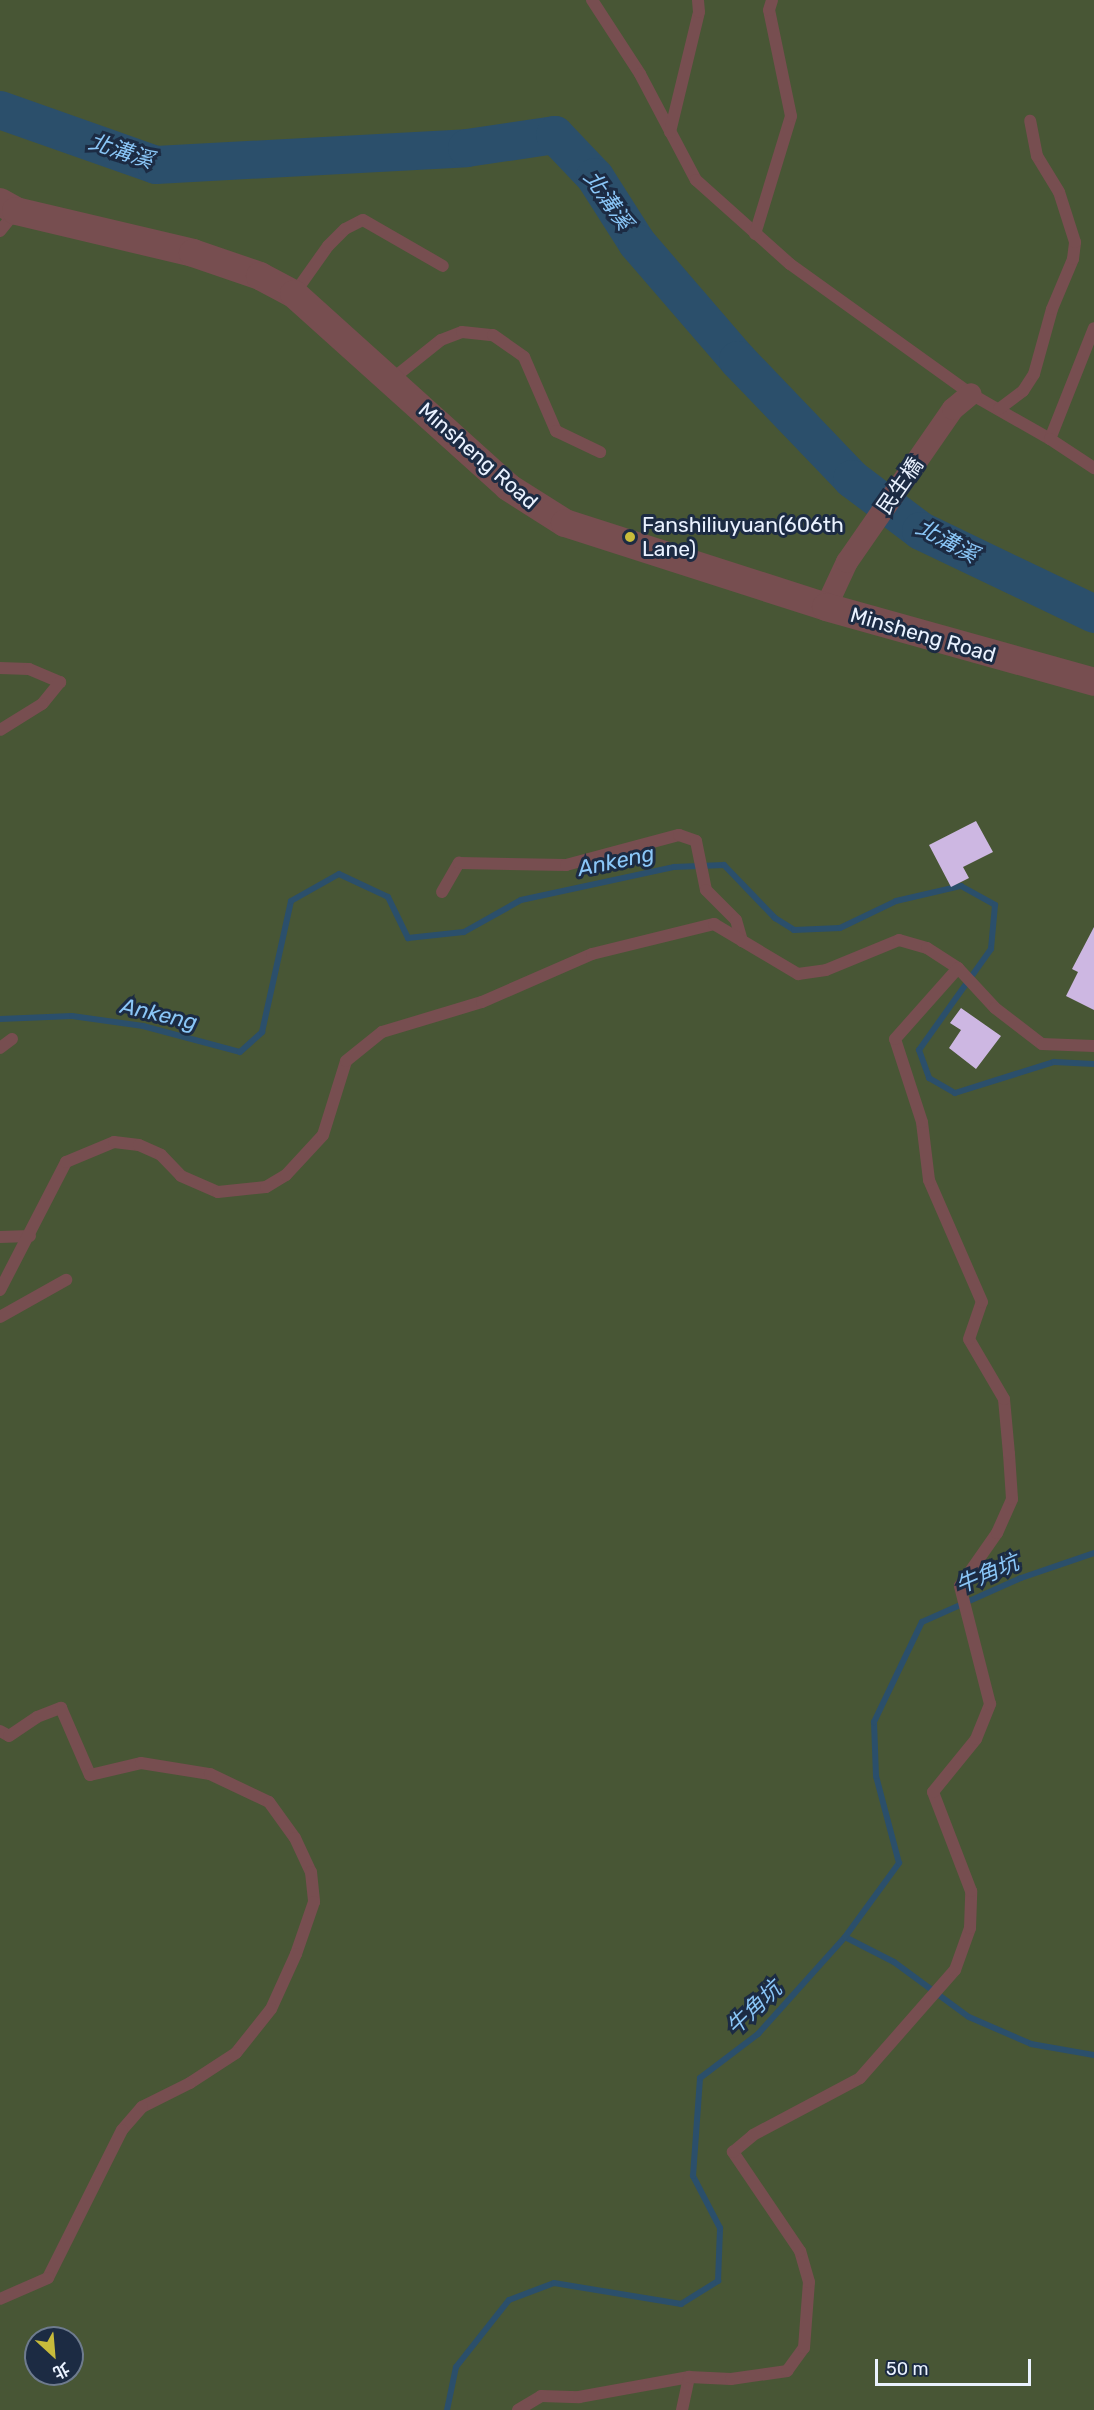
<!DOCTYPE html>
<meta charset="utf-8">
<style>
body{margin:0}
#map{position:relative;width:1094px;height:2410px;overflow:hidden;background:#1c2b43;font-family:Rubik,"Noto Sans TC",sans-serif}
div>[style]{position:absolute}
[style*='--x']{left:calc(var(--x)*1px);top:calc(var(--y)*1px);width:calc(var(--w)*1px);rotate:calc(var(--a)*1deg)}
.green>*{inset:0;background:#485635}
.stream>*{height:6px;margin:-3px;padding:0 3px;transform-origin:3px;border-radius:3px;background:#2b4f6b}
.river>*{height:38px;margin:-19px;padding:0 19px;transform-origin:19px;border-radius:19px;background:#2b4f6b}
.building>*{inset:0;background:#cdb7e2}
.service>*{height:12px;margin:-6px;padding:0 6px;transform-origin:6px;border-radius:6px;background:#774e50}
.minor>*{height:22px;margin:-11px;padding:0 11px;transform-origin:11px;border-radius:11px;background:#774e50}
.tertiary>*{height:28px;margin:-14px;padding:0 14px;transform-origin:14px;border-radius:14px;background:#774e50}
.dots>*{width:16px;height:16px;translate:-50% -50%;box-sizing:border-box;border:3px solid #1c2b43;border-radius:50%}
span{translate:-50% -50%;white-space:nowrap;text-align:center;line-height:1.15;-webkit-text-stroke:6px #1c2b43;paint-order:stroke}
.street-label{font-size:21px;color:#eaf2ff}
.poi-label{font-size:21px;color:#eaf2ff}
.left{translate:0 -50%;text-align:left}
.water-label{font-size:22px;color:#8ac6f7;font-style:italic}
.north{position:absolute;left:24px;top:2326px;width:60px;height:60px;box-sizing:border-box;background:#1c2b43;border:2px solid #6e7b8e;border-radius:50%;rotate:154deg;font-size:16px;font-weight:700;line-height:24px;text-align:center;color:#eaf2ff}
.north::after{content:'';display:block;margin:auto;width:21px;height:27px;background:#c8bb3b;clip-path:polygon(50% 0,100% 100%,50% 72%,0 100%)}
.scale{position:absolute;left:875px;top:2359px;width:156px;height:27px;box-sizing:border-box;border:3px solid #eaf2ff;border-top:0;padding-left:8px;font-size:18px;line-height:21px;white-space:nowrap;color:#eaf2ff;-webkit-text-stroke:4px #1c2b43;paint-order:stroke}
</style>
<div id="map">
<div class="green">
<div style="clip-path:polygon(evenodd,0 0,1094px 0,1094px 2410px,0 2410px,0 0,36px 2338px,72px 2338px,72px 2374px,36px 2374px,36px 2338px)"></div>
</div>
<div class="stream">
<div style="--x:0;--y:1019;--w:72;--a:-2.4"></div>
<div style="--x:72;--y:1016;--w:72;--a:8"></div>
<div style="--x:143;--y:1026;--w:100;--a:15"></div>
<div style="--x:240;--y:1052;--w:30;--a:-42"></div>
<div style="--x:262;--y:1032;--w:134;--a:-77.5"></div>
<div style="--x:291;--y:901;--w:55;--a:-29.4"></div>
<div style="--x:339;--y:874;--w:54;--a:25.1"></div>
<div style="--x:388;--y:897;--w:46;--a:64"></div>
<div style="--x:408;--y:938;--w:56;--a:-6.1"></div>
<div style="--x:464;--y:932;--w:65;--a:-29.3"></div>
<div style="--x:521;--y:900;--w:157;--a:-12.2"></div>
<div style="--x:674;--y:867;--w:50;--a:-2.3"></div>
<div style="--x:724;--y:865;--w:74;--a:46.1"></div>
<div style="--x:775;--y:918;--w:22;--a:32"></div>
<div style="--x:794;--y:930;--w:46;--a:-2.5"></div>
<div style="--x:840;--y:928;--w:62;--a:-25.7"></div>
<div style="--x:896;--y:901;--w:67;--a:-13"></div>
<div style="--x:961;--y:886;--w:39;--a:29"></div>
<div style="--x:995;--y:905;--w:44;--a:95.2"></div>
<div style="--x:991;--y:949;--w:124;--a:125.5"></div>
<div style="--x:919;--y:1050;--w:30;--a:70"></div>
<div style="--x:929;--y:1078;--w:30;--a:30"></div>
<div style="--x:955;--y:1093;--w:104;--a:-17.4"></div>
<div style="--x:1054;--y:1062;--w:40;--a:2.9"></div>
<div style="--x:845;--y:1937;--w:55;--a:27"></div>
<div style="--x:894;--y:1962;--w:93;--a:36.3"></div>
<div style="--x:969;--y:2017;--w:68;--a:23.5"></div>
<div style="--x:1031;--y:2044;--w:64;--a:9.9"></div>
<div style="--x:447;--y:2410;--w:44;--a:-78.2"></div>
<div style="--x:456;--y:2367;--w:85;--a:-51.7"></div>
<div style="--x:509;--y:2300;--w:48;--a:-20.7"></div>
<div style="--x:554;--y:2283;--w:129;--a:9.4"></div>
<div style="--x:681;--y:2304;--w:44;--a:-31.9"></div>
<div style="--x:718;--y:2281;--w:53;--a:-87.8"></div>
<div style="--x:720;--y:2228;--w:59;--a:-117.4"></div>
<div style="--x:693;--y:2176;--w:98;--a:-85.9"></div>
<div style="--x:700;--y:2078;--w:73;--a:-37.2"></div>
<div style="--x:758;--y:2034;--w:130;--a:-48.1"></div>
<div style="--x:845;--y:1937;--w:92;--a:-53.9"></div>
<div style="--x:899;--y:1863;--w:90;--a:-104.8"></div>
<div style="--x:876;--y:1776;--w:54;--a:-92.1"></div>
<div style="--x:874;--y:1722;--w:111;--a:-64.4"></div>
<div style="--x:922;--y:1622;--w:108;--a:-24"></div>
<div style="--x:1021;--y:1578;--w:77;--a:-18.9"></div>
</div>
<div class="river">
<div style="--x:0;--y:110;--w:165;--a:19.4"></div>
<div style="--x:156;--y:165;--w:311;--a:-3.1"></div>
<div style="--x:467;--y:148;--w:89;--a:-8.4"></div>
<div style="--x:555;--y:135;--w:58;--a:46.4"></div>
<div style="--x:595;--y:177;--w:78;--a:57.5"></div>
<div style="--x:637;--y:243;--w:155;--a:49.2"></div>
<div style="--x:738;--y:360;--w:165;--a:46.2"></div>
<div style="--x:852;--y:479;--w:86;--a:37"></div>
<div style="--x:921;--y:531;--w:192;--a:25.6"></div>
</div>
<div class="building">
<div style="clip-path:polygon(976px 821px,993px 852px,963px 867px,969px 878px,951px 887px,929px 845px)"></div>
<div style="clip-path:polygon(1094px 927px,1094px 1010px,1066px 996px,1078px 972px,1072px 969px)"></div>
<div style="clip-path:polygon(961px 1008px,1001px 1036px,976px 1069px,949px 1048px,961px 1030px,950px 1023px)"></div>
</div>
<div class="service">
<div style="--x:592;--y:0;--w:88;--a:57"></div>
<div style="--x:640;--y:74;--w:120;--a:62.2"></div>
<div style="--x:696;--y:180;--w:126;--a:41.8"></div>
<div style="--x:790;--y:264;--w:223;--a:35.7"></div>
<div style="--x:971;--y:394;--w:91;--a:29.7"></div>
<div style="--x:1050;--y:439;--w:119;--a:-68.4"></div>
<div style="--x:670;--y:132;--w:123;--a:-76.4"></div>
<div style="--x:699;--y:12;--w:12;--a:-95"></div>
<div style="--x:0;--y:231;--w:26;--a:-51"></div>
<div style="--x:755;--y:234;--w:123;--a:-73"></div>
<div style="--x:791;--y:116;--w:108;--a:-101.7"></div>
<div style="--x:769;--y:10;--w:10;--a:-73"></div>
<div style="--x:294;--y:294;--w:59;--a:-54.7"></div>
<div style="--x:328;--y:246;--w:24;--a:-45"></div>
<div style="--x:345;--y:229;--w:20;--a:-27"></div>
<div style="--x:363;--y:220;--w:92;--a:29.9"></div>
<div style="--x:391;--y:380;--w:64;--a:-38.7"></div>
<div style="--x:441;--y:340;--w:22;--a:-21"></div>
<div style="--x:462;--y:332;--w:31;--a:6"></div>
<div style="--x:493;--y:335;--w:38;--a:35"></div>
<div style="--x:524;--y:357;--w:81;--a:66.6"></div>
<div style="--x:556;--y:431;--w:49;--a:25.5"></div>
<div style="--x:999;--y:409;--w:30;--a:-37"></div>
<div style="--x:1023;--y:391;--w:20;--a:-57"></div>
<div style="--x:1034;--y:374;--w:67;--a:-74.5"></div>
<div style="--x:1052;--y:309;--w:54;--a:-67.2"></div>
<div style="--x:1073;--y:259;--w:17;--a:-83"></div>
<div style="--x:1075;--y:242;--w:52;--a:-107.7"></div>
<div style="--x:1059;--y:192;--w:42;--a:-121.4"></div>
<div style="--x:1037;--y:156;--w:36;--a:-101"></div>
<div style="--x:1050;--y:439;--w:53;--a:33.4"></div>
<div style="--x:0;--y:668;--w:29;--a:2"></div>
<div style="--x:29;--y:669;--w:34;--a:23"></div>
<div style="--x:60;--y:682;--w:28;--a:129"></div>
<div style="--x:42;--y:704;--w:49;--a:148.2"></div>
<div style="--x:442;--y:892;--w:34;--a:-60"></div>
<div style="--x:459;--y:863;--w:107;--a:1.1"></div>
<div style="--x:566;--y:865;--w:117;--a:-14.9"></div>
<div style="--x:679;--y:835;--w:18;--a:19"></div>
<div style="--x:696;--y:841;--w:50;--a:78.5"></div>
<div style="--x:706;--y:890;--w:42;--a:45"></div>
<div style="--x:736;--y:920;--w:22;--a:74"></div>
<div style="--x:0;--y:1048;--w:15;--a:-37"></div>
<div style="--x:0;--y:1237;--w:30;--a:-2"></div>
<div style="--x:0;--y:1290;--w:144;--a:-62.7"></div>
<div style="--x:66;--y:1162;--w:52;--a:-22.6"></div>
<div style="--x:114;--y:1142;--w:25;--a:7"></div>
<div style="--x:139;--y:1145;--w:24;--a:24"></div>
<div style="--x:161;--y:1155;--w:29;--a:46"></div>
<div style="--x:181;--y:1176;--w:40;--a:23.4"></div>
<div style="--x:218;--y:1192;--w:48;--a:-5.9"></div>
<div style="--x:266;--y:1187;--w:23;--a:-31"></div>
<div style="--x:286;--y:1175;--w:54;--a:-47.2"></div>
<div style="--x:323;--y:1135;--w:77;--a:-72.7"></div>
<div style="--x:346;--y:1061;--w:46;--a:-38.9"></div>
<div style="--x:382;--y:1032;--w:104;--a:-16.7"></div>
<div style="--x:482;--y:1002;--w:120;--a:-23.6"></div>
<div style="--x:592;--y:954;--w:126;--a:-13.8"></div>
<div style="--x:714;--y:924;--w:98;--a:30.8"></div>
<div style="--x:798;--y:974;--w:28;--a:-8"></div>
<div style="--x:826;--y:970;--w:79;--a:-22.3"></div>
<div style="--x:899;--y:940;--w:29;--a:16"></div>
<div style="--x:927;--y:948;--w:37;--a:33"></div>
<div style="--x:958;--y:968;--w:54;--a:47.2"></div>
<div style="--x:995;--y:1008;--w:59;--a:37.5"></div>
<div style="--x:1042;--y:1044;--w:52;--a:2.2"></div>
<div style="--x:0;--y:1317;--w:76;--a:-29.3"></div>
<div style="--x:0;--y:1731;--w:10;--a:29"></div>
<div style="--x:9;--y:1736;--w:34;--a:-34"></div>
<div style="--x:37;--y:1717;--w:26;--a:-21"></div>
<div style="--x:61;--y:1708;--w:73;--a:66.6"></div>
<div style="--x:90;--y:1775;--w:52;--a:-13.2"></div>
<div style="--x:141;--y:1763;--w:70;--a:9.1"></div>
<div style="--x:210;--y:1774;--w:65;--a:25.4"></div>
<div style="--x:269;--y:1802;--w:44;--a:54.2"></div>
<div style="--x:295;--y:1838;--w:38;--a:65"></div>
<div style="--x:311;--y:1872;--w:30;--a:84"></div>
<div style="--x:314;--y:1902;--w:55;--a:109.1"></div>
<div style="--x:296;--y:1954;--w:60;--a:114.4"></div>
<div style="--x:271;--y:2009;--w:56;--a:128.5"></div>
<div style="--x:236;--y:2053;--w:55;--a:146.9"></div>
<div style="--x:190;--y:2083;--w:54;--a:153.4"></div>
<div style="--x:142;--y:2107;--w:30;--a:131"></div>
<div style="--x:122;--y:2130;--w:165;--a:116.6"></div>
<div style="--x:48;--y:2278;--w:52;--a:156.4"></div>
<div style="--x:518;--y:2410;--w:27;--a:-31"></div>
<div style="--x:541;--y:2396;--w:38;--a:2"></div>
<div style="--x:579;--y:2397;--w:112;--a:-10.3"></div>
<div style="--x:682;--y:2410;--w:34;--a:-78"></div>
<div style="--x:689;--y:2377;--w:42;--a:2.7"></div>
<div style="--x:731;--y:2379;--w:57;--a:-8.1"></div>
<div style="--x:787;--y:2371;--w:29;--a:-54"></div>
<div style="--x:804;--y:2348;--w:66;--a:-85.7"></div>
<div style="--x:809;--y:2282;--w:32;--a:-106"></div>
<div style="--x:800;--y:2251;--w:120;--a:-124.1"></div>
<div style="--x:733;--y:2152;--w:26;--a:-40"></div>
<div style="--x:753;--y:2135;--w:121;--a:-28"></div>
<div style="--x:860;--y:2078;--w:144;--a:-48.7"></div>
<div style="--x:955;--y:1970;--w:45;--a:-70.3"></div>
<div style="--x:970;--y:1928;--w:37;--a:-88"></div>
<div style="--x:971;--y:1891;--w:106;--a:-111"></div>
<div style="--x:933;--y:1792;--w:68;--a:-50.9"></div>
<div style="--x:976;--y:1739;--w:38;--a:-68"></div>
<div style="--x:990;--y:1704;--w:122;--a:-104.3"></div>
<div style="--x:960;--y:1586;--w:65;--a:-55.1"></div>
<div style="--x:997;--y:1533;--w:37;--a:-66"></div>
<div style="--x:1012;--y:1499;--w:45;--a:-93.8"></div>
<div style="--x:1009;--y:1454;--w:55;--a:-95.2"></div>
<div style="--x:1004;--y:1399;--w:69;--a:-120.3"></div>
<div style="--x:969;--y:1339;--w:39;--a:-71"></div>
<div style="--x:982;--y:1302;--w:133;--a:-113.5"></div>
<div style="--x:929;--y:1180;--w:58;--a:-96.9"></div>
<div style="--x:922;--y:1122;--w:87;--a:-108"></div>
<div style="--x:895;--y:1039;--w:95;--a:-48.4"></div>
</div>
<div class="minor">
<div style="--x:826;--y:607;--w:50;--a:-65"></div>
<div style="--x:847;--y:562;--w:186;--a:-55.3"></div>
<div style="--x:953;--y:409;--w:23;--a:-40"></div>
</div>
<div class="tertiary">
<div style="--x:0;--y:202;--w:18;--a:29"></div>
<div style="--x:16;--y:211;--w:182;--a:13.3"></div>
<div style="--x:193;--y:253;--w:71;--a:18.9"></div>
<div style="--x:260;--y:276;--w:38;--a:28"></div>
<div style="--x:294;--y:294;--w:288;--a:42"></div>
<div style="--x:508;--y:487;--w:67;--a:32.3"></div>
<div style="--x:565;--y:523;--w:274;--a:17.8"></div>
<div style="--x:826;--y:607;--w:278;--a:15.6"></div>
</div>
<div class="dots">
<div style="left:630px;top:537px;background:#c8bb3b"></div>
</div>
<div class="street-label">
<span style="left:478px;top:456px;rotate:41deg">Minsheng Road</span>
<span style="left:900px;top:486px;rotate:-55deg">民生橋</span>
<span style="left:923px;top:635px;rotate:16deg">Minsheng Road</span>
</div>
<div class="poi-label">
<span class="left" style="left:642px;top:537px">Fanshiliuyuan(606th<br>Lane)</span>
</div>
<div class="water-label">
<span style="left:121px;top:151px;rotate:18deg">北溝溪</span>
<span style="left:608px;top:200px;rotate:55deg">北溝溪</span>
<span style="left:947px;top:541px;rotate:28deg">北溝溪</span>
<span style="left:616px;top:861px;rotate:-12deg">Ankeng</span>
<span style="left:159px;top:1014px;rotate:13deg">Ankeng</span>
<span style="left:987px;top:1574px;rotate:-23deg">牛角坑</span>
<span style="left:754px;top:2008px;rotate:-44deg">牛角坑</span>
</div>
<div class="north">北</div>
<div class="scale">50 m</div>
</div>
